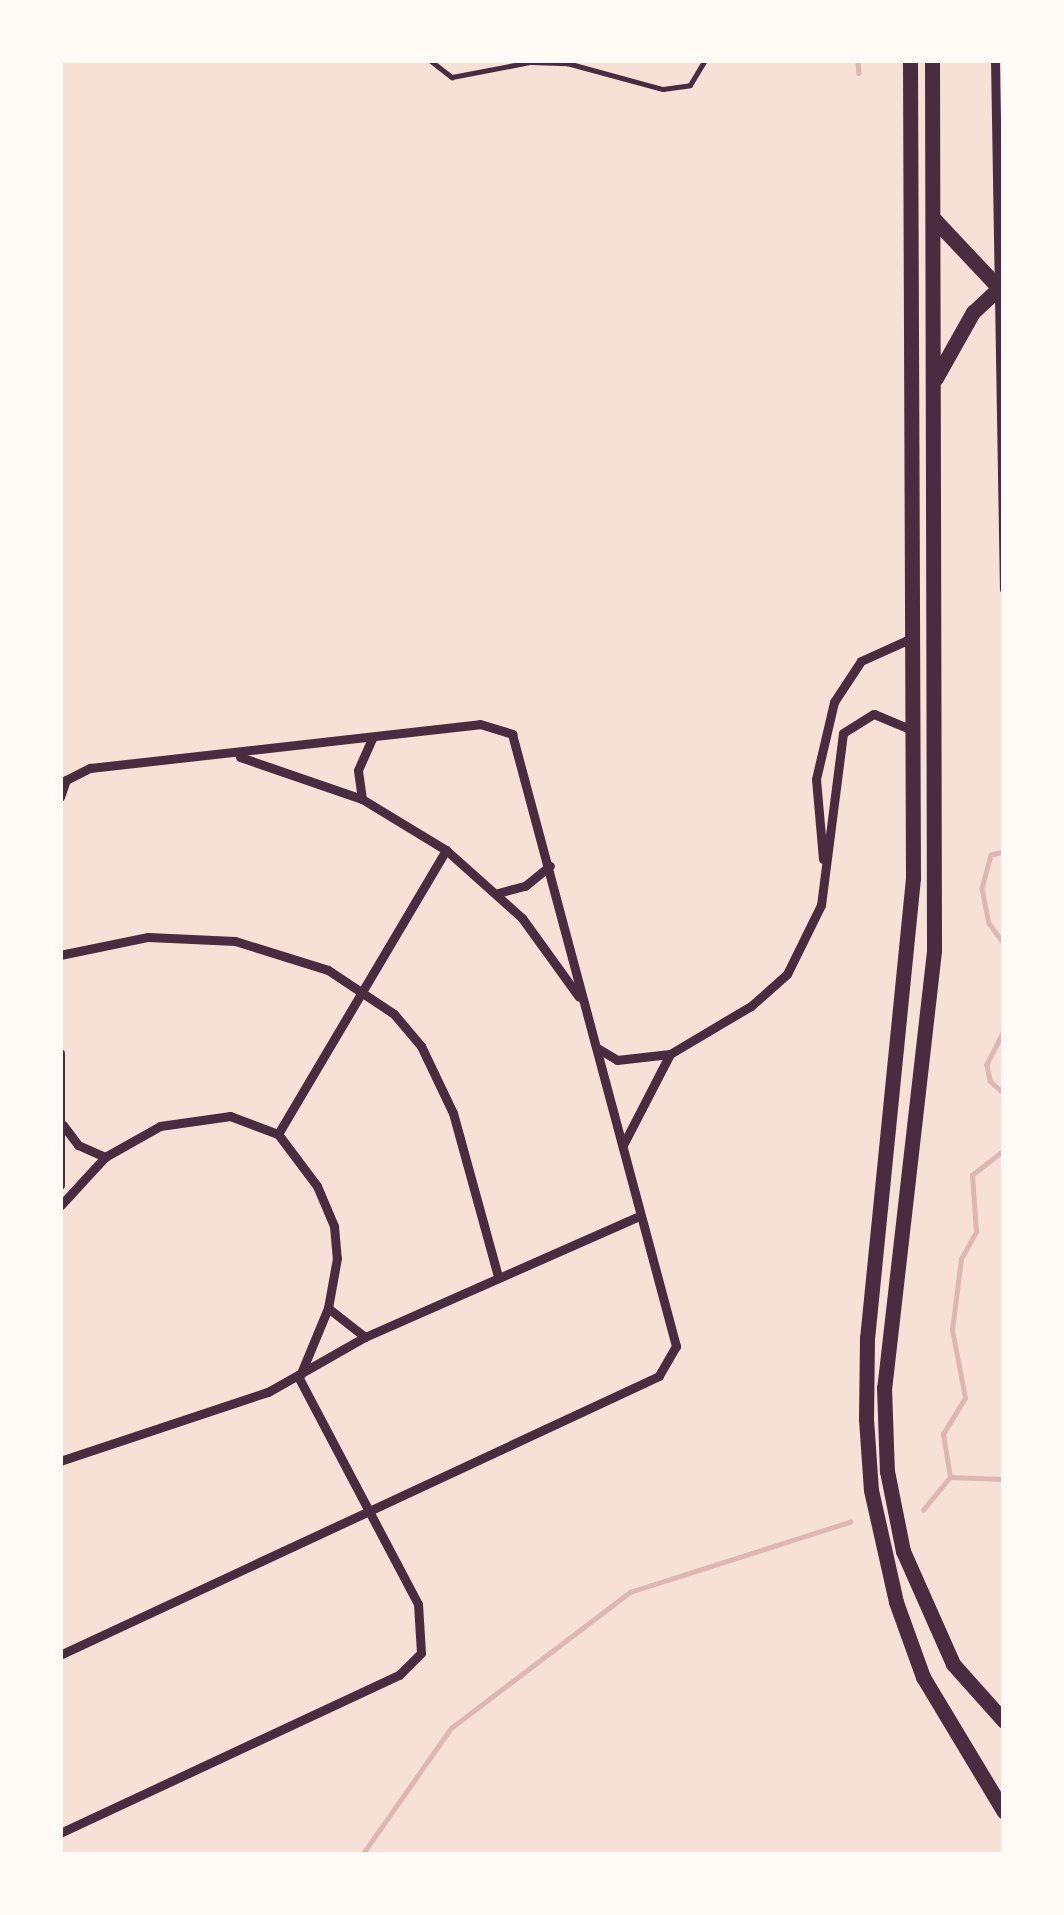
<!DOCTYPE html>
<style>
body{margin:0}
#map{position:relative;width:1064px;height:1915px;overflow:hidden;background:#f7e1d7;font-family:"Noto Sans",sans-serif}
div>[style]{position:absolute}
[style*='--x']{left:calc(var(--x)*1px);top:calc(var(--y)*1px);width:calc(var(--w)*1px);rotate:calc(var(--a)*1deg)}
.stream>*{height:4.5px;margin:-2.25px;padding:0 2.25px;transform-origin:2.25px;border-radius:2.25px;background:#dcb8b0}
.service>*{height:4.5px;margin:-2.25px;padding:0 2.25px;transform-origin:2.25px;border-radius:2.25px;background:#4a2c40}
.minor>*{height:9px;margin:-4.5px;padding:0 4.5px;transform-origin:4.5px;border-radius:4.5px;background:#4a2c40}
.trunk>*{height:15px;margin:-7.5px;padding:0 7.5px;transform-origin:7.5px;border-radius:7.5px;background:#4a2c40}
span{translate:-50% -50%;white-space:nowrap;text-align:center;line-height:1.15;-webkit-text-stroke:9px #fffaf5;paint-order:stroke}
.frame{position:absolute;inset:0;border:63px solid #fffaf5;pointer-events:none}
</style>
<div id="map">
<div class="stream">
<div style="--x:858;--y:60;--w:13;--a:86"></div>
<div style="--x:1004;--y:852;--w:13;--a:167"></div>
<div style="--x:991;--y:855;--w:34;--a:105"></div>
<div style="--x:982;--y:888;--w:36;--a:79"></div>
<div style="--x:989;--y:923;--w:26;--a:54"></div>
<div style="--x:1004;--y:1031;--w:38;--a:117"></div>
<div style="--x:987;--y:1065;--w:16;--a:79"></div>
<div style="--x:990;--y:1081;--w:18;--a:41"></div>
<div style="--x:950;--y:1477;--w:44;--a:-99.2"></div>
<div style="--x:943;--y:1434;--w:42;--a:-58.6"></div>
<div style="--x:965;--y:1398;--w:69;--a:-100.8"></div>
<div style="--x:952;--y:1330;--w:72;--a:-82.8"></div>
<div style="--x:961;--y:1259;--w:31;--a:-61"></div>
<div style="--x:976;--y:1232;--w:57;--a:-94"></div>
<div style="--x:972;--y:1175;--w:41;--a:-38"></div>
<div style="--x:923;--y:1510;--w:43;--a:-50.7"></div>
<div style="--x:950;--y:1477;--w:54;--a:2.1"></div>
<div style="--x:362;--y:1855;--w:155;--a:-55"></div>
<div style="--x:451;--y:1728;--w:225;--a:-37.2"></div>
<div style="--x:630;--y:1592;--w:231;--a:-17.7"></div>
</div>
<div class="service">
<div style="--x:430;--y:60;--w:28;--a:38"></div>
<div style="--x:452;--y:77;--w:80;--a:-10.8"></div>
<div style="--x:531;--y:62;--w:36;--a:2"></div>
<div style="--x:567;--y:63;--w:99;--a:15.2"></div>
<div style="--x:663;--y:89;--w:27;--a:-8"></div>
<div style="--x:690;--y:85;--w:29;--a:-59"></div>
</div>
<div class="minor">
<div style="--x:995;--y:60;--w:529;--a:89.03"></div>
<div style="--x:240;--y:757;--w:129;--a:19"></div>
<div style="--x:362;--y:799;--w:98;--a:31.3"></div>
<div style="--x:446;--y:850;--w:102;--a:41.8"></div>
<div style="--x:522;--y:918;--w:97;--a:54.2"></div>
<div style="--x:60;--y:797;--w:18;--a:-71"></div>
<div style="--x:66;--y:780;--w:27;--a:-27"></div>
<div style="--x:90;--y:768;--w:392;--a:-6.4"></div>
<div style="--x:480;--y:724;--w:34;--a:17"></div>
<div style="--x:512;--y:734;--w:634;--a:75"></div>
<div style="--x:676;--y:1346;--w:34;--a:120"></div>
<div style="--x:659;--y:1376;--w:661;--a:155.03"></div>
<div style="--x:362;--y:799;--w:29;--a:-98"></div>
<div style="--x:358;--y:770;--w:34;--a:-66"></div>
<div style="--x:823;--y:859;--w:80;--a:-95"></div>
<div style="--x:816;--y:779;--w:79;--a:-76.8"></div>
<div style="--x:834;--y:702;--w:49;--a:-56.6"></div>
<div style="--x:861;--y:661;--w:58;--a:-24.4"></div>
<div style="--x:498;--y:893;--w:28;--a:-15"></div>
<div style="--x:525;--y:886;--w:32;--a:-39"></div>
<div style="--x:60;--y:955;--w:90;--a:-11.6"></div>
<div style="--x:148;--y:937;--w:87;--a:2.6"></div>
<div style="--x:235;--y:941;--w:97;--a:17.3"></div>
<div style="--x:328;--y:970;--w:79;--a:33.7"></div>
<div style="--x:394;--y:1014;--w:42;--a:49.8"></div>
<div style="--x:421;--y:1046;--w:74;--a:64.5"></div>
<div style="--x:453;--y:1113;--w:169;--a:74.6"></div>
<div style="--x:599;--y:1049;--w:21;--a:31"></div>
<div style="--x:617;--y:1060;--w:53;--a:-6.5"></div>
<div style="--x:670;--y:1054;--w:94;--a:-30.7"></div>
<div style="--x:751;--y:1006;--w:48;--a:-41.6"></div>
<div style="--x:787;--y:974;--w:77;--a:-63.8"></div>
<div style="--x:821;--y:905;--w:173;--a:-82.7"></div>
<div style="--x:843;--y:733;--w:36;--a:-32"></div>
<div style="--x:874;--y:714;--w:41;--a:22.8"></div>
<div style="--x:60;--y:1053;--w:132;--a:90"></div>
<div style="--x:63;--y:1125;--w:25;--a:53"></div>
<div style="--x:78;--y:1145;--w:30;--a:24"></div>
<div style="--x:278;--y:1134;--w:330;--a:-59.4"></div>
<div style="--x:623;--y:1145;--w:102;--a:-62.7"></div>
<div style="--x:60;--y:1206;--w:67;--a:-47.4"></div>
<div style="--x:105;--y:1157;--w:63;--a:-29.4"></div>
<div style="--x:160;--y:1126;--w:71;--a:-8.1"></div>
<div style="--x:230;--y:1116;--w:51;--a:20.6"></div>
<div style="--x:278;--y:1134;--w:65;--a:53.1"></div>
<div style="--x:317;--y:1186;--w:43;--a:67"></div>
<div style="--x:334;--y:1226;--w:32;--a:85"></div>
<div style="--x:337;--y:1258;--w:51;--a:100.2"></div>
<div style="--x:328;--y:1308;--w:76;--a:112.5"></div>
<div style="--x:328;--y:1308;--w:47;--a:38.1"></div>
<div style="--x:60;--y:1461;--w:219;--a:-18.4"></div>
<div style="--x:268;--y:1392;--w:112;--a:-29.6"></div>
<div style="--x:365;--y:1337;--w:297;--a:-23.8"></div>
<div style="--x:60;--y:1833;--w:374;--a:-25"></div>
<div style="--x:399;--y:1675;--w:31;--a:-45"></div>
<div style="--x:421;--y:1653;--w:49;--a:-93.5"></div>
<div style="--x:418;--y:1604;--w:255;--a:-117.8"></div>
</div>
<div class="trunk">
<div style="--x:910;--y:60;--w:818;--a:89.79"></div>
<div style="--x:913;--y:878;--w:462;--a:95.7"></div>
<div style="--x:867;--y:1338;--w:81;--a:90.7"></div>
<div style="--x:866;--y:1419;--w:71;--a:86"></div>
<div style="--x:871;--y:1490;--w:115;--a:77.4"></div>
<div style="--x:896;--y:1602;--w:80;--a:70.2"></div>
<div style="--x:923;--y:1677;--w:157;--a:59"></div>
<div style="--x:932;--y:60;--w:891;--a:89.87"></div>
<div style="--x:934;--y:951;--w:439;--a:96.5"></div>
<div style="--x:884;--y:1387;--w:84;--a:88"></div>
<div style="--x:887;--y:1471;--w:82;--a:78.7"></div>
<div style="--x:903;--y:1551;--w:124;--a:66.1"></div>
<div style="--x:953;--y:1664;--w:76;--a:48.2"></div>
<div style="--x:933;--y:218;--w:96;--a:46.7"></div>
<div style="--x:999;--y:288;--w:35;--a:137"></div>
<div style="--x:973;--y:312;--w:76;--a:119.3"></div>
</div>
<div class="frame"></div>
</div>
